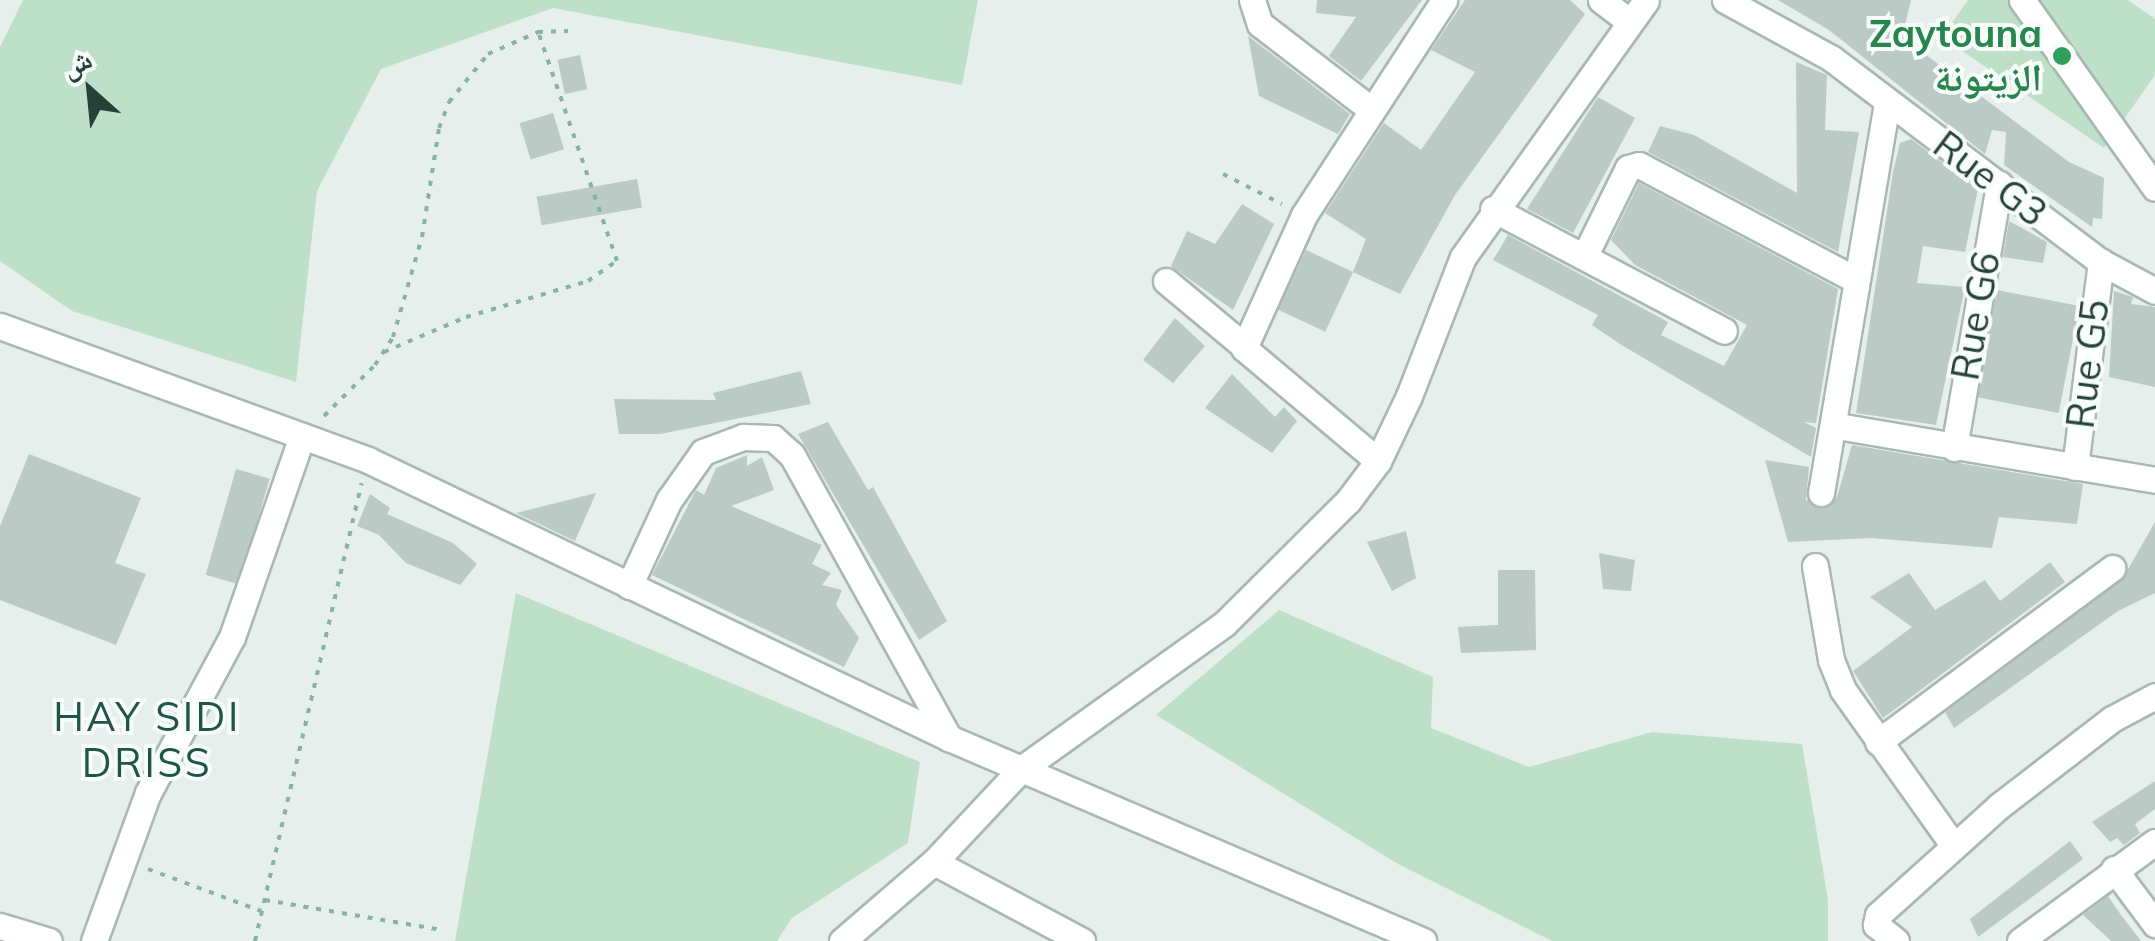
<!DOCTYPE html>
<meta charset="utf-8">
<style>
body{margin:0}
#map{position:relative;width:2155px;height:941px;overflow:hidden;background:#e6efeb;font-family:Mulish,"Noto Naskh Arabic",sans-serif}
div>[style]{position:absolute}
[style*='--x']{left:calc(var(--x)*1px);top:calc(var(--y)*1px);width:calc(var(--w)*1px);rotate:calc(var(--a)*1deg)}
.green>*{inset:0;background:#bfe0c8}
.building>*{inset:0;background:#bbcac4;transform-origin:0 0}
.path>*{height:4px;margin-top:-2px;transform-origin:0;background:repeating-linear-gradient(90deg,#86b3a5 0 5px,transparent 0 13px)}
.roads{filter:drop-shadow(2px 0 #a8b8b2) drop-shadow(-2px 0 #a8b8b2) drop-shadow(0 2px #a8b8b2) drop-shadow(0 -2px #a8b8b2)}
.minor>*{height:25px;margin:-12.5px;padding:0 12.5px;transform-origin:12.5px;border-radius:12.5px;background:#fff}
.dots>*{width:28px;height:28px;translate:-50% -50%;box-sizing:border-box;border:5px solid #f7fbf9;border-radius:50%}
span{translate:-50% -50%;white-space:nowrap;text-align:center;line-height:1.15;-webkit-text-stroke:8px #f7fbf9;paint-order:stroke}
.leisure-label{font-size:38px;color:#27864d;font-weight:700}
.right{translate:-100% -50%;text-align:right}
.street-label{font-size:38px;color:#24423a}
.neighbourhood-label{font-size:40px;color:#1f5548;letter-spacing:2.5px}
.north{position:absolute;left:40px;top:40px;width:100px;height:100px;-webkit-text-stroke:8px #f7fbf9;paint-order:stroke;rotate:333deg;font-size:28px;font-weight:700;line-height:40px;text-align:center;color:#24423a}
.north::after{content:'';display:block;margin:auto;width:35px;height:45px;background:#24423a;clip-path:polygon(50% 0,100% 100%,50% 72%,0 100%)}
</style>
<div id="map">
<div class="green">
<div style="clip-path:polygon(23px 0,978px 0,962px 85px,553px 8px,381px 69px,317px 191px,296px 382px,72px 311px,0 261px,0 47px)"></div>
<div style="clip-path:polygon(1968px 0,2128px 0,2155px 19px,2155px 75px,2104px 148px,1942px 37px)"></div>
<div style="clip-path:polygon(516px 593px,920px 762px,908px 843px,792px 918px,777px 941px,455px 941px)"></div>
<div style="clip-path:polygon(1279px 610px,1433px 677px,1431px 728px,1529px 767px,1652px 732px,1802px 744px,1828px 900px,1828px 941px,1552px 941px,1398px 864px,1156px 715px)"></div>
</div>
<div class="building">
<div style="clip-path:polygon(1317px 0,1422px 0,1361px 81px,1329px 56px,1356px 17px,1316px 13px)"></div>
<div style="clip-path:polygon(1465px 0,1570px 0,1585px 14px,1455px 195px,1400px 294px,1353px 272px,1366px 239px,1325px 213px,1384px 123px,1421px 150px,1475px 72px,1431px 50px)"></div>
<div style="clip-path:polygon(1778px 0,1911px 0,1902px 37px,2069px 162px,2104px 178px,2102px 219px,2093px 218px,2092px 227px,2004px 165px,2006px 132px,1992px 130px,1985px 154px,1829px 30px)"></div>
<div style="clip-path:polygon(1248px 36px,1350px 114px,1338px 134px,1259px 96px)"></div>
<div style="left:580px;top:55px;width:35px;height:23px;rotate:78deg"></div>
<div style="clip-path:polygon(1796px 62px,1827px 75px,1825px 130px,1859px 132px,1838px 252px,1648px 152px,1660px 126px,1694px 135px,1797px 193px)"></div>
<div style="clip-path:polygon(1598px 97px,1635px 118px,1573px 233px,1527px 209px)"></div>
<div style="left:553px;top:113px;width:38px;height:35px;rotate:73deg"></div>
<div style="clip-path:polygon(1911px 139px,1978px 189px,1965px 252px,1923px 246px,1917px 283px,1965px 287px,1936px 425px,1856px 413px,1893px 172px,1900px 143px)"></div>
<div style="left:637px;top:179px;width:29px;height:102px;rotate:80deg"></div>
<div style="clip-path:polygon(1639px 183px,1838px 289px,1816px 423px,1804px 422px,1816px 428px,1811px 457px,1620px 344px,1592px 325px,1598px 315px,1493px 260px,1508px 235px,1668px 322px,1661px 335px,1724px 366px,1747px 325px,1635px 265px,1611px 240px)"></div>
<div style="clip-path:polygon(1242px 204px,1274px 224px,1233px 310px,1171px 266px,1187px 231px,1215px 244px)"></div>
<div style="clip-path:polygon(2009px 221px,2047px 242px,2043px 263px,2003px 257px)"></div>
<div style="left:1306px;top:250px;width:52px;height:66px;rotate:25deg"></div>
<div style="left:1997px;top:290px;width:84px;height:109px;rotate:11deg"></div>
<div style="clip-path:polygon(2114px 291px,2133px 297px,2131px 304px,2155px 307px,2155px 387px,2109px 377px)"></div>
<div style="clip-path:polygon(1175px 318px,1205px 346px,1173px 383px,1143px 360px)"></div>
<div style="clip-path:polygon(801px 371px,811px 404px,660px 434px,619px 434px,614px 399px,716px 400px,713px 393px)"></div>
<div style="clip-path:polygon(1232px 374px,1275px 417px,1284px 407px,1297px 421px,1272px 453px,1205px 408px)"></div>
<div style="clip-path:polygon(828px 422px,868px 490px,873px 487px,947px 621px,919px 640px,798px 434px)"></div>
<div style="clip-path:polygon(1852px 445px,2083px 484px,2077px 524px,1999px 517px,1992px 548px,1871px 538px,1788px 542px,1765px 460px,1809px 467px,1806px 500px,1826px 508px,1837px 497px)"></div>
<div style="clip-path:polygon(29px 454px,141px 498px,115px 563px,146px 574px,116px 645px,0 600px,0 526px)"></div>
<div style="clip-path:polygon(747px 455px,747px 466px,762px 457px,774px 490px,731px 506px,822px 545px,812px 564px,831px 573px,822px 585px,842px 590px,836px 605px,859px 638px,844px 667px,652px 575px,696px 490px,704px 495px,716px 468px)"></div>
<div style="left:236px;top:469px;width:35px;height:110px;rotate:16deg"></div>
<div style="clip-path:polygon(596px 493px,575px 541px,516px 513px)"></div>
<div style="clip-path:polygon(370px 494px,390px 508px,387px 514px,453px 543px,477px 564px,460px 585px,406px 563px,379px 535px,357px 526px)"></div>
<div style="clip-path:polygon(2155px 522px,2155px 593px,2118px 611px,1954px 728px,1945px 712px,2122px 580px)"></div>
<div style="clip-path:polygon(1406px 531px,1416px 578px,1392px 591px,1367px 542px)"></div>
<div style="clip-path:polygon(1599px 553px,1635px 560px,1631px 591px,1603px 589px)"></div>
<div style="clip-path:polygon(2050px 562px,2065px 582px,1883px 718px,1853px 671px,1912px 627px,1870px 597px,1909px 573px,1935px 610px,1985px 580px,2000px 601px)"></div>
<div style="clip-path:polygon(1498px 570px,1535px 570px,1536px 650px,1461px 653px,1458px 627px,1498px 625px)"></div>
<div style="clip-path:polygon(2155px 781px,2155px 809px,2135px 824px,2140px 833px,2124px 845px,2117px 838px,2110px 842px,2092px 822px)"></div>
<div style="clip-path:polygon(2070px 841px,2083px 859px,1978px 937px,1970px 919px)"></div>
<div style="clip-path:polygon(2108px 896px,2121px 915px,2141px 941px,2111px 941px,2083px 915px)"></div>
</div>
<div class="path">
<div style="--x:1223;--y:174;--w:66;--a:27"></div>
<div style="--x:384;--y:352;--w:89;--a:-23.1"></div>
<div style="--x:466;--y:317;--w:127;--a:-16.4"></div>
<div style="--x:588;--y:281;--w:35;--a:-35"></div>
<div style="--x:617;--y:261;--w:242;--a:-109"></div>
<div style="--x:324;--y:416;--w:72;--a:-45"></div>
<div style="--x:375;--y:365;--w:33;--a:-57"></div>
<div style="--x:393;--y:337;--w:104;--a:-73.8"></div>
<div style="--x:422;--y:237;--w:110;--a:-81.1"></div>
<div style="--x:439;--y:128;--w:28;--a:-69"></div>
<div style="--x:449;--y:102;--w:62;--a:-50.9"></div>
<div style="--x:488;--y:54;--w:55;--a:-23.7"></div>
<div style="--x:538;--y:32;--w:30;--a:-2"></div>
<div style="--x:148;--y:869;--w:121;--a:20.4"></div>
<div style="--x:265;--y:900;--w:181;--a:9.6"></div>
<div style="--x:255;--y:941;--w:470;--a:-76.9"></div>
</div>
<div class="roads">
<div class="minor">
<div style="--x:1252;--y:0;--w:25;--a:72"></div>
<div style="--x:1260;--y:24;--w:138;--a:37.6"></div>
<div style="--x:1601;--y:0;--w:36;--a:37"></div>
<div style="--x:1725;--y:0;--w:121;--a:28.7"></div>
<div style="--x:1831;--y:58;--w:338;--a:37.1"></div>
<div style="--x:2101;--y:262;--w:61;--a:28.2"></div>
<div style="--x:2022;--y:0;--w:230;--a:54.7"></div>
<div style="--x:1493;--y:209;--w:261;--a:27.8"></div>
<div style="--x:1585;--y:255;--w:97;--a:-63.7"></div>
<div style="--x:1628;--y:168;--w:11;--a:-15"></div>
<div style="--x:1639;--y:165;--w:246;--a:27.9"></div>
<div style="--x:1166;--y:281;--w:102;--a:39.8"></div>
<div style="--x:0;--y:326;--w:392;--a:20"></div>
<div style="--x:368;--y:460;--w:644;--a:25.57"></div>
<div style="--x:949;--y:738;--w:516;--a:23.18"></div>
<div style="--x:1837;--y:426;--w:323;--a:9.6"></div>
<div style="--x:1954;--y:448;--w:268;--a:-80.3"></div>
<div style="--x:1378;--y:461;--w:175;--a:-139.9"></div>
<div style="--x:1244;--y:348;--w:146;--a:-65.7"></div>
<div style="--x:1304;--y:215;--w:257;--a:-56.9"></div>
<div style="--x:2075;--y:467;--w:207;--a:-82.8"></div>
<div style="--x:1821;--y:493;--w:396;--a:-80.4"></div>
<div style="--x:1815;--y:566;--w:95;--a:80.3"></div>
<div style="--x:1831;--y:660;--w:32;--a:68"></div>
<div style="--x:1843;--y:690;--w:191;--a:54.6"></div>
<div style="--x:629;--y:586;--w:95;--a:-65.1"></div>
<div style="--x:669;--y:500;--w:59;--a:-54.7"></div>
<div style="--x:703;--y:452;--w:43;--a:-20.6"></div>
<div style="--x:743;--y:437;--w:30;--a:2"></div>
<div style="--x:773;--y:438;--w:25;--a:42"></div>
<div style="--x:792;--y:455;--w:324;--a:61"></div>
<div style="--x:1878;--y:742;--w:292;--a:-36.6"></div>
<div style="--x:934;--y:862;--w:168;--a:28.1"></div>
<div style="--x:2114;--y:869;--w:69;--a:53.3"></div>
<div style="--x:0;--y:926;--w:51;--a:17"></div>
<div style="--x:94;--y:941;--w:158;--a:-70"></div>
<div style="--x:148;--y:793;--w:177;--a:-61.7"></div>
<div style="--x:232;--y:637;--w:213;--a:-70.8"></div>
<div style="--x:842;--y:941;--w:121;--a:-40.7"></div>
<div style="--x:934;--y:862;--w:126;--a:-46.9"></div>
<div style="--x:1020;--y:770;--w:251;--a:-35.6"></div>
<div style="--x:1224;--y:624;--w:175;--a:-44.8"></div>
<div style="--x:1348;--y:501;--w:50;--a:-53.1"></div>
<div style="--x:1378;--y:461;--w:72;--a:-64.5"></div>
<div style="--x:1409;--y:396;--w:149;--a:-68.8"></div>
<div style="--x:1463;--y:257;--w:315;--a:-54.5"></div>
<div style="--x:1896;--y:941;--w:26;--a:-141"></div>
<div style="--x:1876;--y:925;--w:10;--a:-79"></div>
<div style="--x:1878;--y:915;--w:163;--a:-42"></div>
<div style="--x:1999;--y:806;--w:143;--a:-37.6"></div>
<div style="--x:2112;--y:719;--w:49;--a:-28.1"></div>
<div style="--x:2020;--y:941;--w:167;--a:-36.3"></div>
</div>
</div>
<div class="dots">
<div style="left:2062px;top:56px;background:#2e9e5b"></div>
</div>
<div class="leisure-label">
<span class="right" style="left:2042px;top:56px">Zaytouna<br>الزيتونة</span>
</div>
<div class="street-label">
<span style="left:1990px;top:179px;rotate:37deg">Rue G3</span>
<span style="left:1976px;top:316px;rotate:-80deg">Rue G6</span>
<span style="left:2088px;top:364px;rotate:-83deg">Rue G5</span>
</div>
<div class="neighbourhood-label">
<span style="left:147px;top:739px">HAY SIDI<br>DRISS</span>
</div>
<div class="north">ش</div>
</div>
